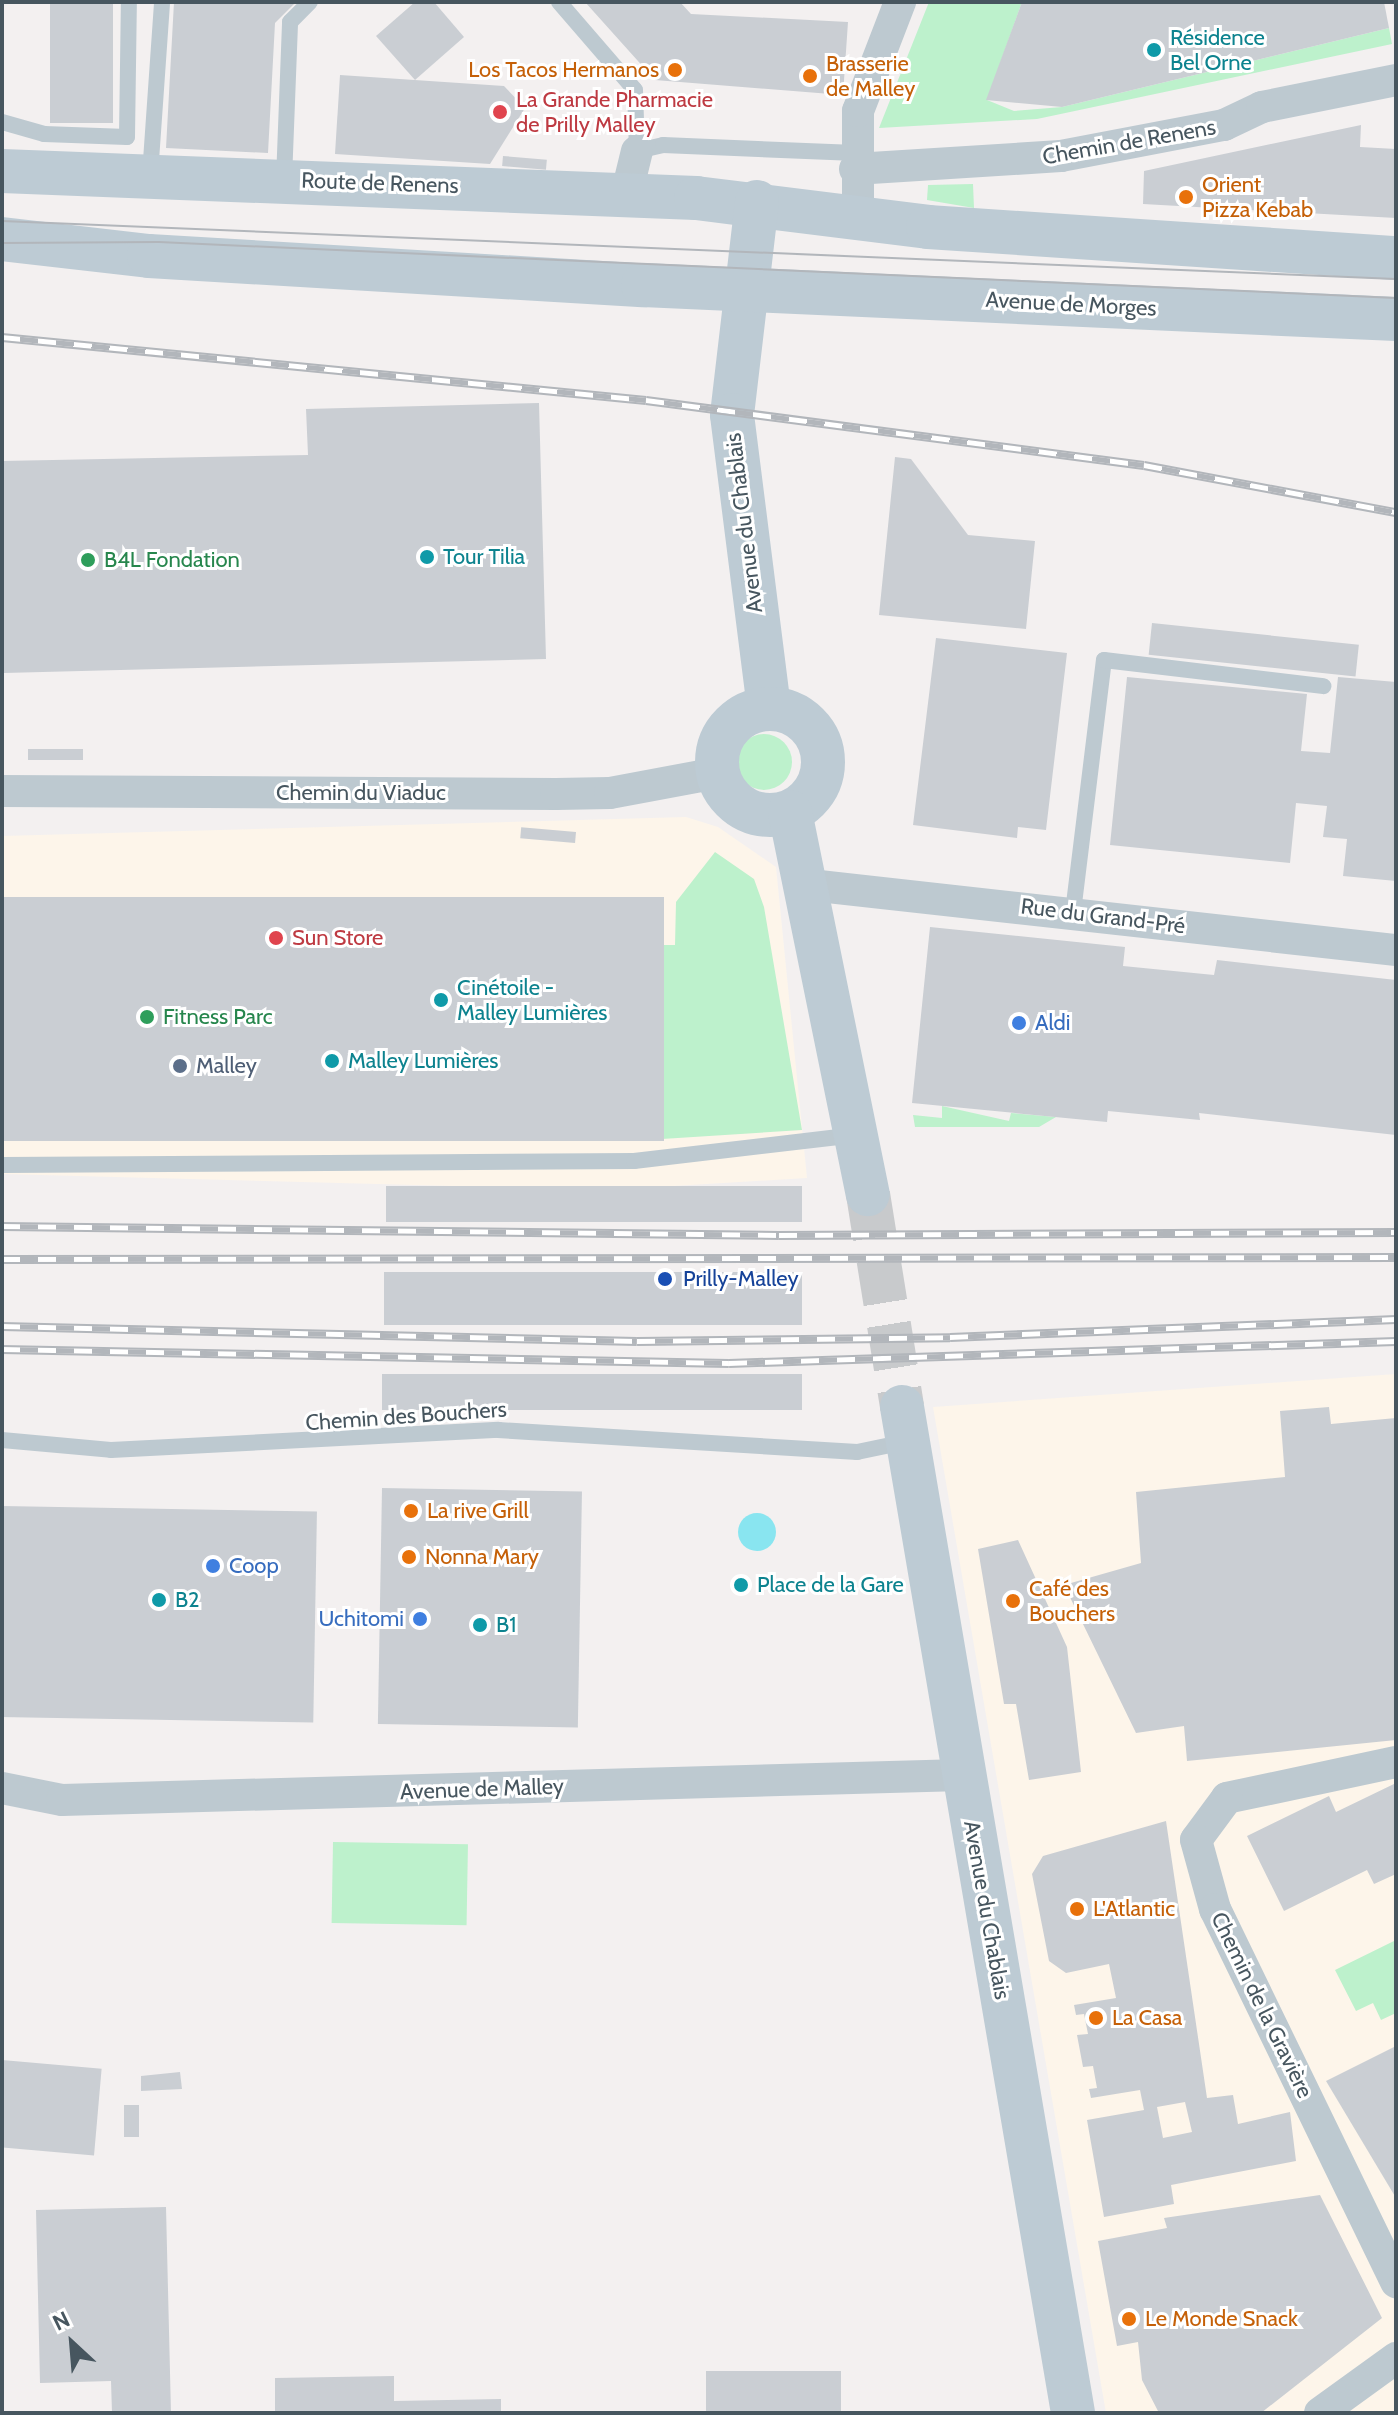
<!DOCTYPE html>
<meta charset="utf-8">
<style>
body{margin:0}
#map{position:relative;width:1398px;height:2415px;overflow:hidden;background:#f3f0f0;font-family:Cabin,sans-serif}
div>[style]{position:absolute}
[style*='--x']{left:calc(var(--x)*1px);top:calc(var(--y)*1px);width:calc(var(--w)*1px);rotate:calc(var(--a)*1deg)}
.commercial>*{inset:0;background:#fdf5ea}
.green>*{inset:0;background:#bdf1cc;transform-origin:0 0}
.round{border-radius:50%}
.water>*{inset:0;background:#89e5f0}
.building>*{inset:0;background:#caced3;transform-origin:0 0}
.secondary-tunnel>*{height:44px;margin-top:-22px;transform-origin:0;background:repeating-linear-gradient(90deg,#c8cacc 0 44px,transparent 0 66px)}
.lane>*{height:16px;margin:-8px;padding:0 8px;transform-origin:8px;border-radius:8px;background:#bdc9d0}
.street>*{height:32px;margin:-16px;padding:0 16px;transform-origin:16px;border-radius:16px;background:#bdc9d0}
.secondary>*{height:44px;margin:-22px;padding:0 22px;transform-origin:22px;border-radius:22px;background:#bdcbd4}
.secondary>.ring{margin:-22px;padding:0;box-sizing:content-box;background:none;border:44px solid #bdcbd4;border-radius:50%}
.tram>*{height:2px;margin:-1px;padding:0 1px;transform-origin:1px;border-radius:1px;background:#b2b6bb}
.rail>*{height:9px;margin-top:-4.5px;transform-origin:0;background:repeating-linear-gradient(90deg,#fff 0 18px,#b2b6bb 0 36px);box-sizing:border-box;border-block:2px solid #b2b6bb}
.dots>*{width:22px;height:22px;translate:-50% -50%;box-sizing:border-box;border:4px solid #fff;border-radius:50%}
span{translate:-50% -50%;white-space:nowrap;text-align:center;line-height:1.15;-webkit-text-stroke:6px #fff;paint-order:stroke}
.culture-label{font-size:22px;color:#0d838f}
.left{translate:0 -50%;text-align:left}
.food-label{font-size:22px;color:#c56008}
.right{translate:-100% -50%;text-align:right}
.health-label{font-size:22px;color:#be3a42}
.street-label{font-size:22px;color:#47565f}
.leisure-label{font-size:22px;color:#27864d}
.shop-label{font-size:22px;color:#366cbe}
.service-label{font-size:22px;color:#4e5e75}
.transit-label{font-size:22px;color:#164399}
.frame{position:absolute;inset:0;border:4px solid #47565f;pointer-events:none}
.north{position:absolute;left:32px;top:2303px;width:80px;height:80px;-webkit-text-stroke:6px #fff;paint-order:stroke;rotate:334deg;font-size:22px;font-weight:700;line-height:32px;text-align:center;color:#47565f}
.north::after{content:'';display:block;margin:auto;width:28px;height:36px;background:#47565f;clip-path:polygon(50% 0,100% 100%,50% 72%,0 100%)}
</style>
<div id="map">
<div class="commercial">
<div style="clip-path:polygon(686px 817px,718px 827px,776px 867px,807px 1178px,608px 1190px,2px 1174px,2px 836px)"></div>
<div style="clip-path:polygon(1396px 1374px,1396px 2413px,1106px 2413px,933px 1407px)"></div>
</div>
<div class="green">
<div style="clip-path:polygon(929px 2px,1022px 2px,987px 100px,1014px 111px,1062px 107px,1389px 28px,1392px 44px,1037px 119px,879px 128px)"></div>
<div style="clip-path:polygon(973px 184px,974px 208px,927px 200px,928px 185px)"></div>
<div class="round" style="left:736px;top:734px;width:56px;height:56px"></div>
<div style="clip-path:polygon(715px 852px,754px 879px,764px 907px,802px 1130px,662px 1139px,663px 945px,675px 945px,676px 902px)"></div>
<div style="clip-path:polygon(942px 1106px,1009px 1121px,1011px 1113px,1056px 1117px,1039px 1127px,915px 1127px,913px 1115px,942px 1118px)"></div>
<div style="left:333px;top:1842px;width:135px;height:81px;rotate:1deg"></div>
<div style="clip-path:polygon(1396px 1940px,1396px 2013px,1381px 2020px,1373px 2003px,1356px 2011px,1335px 1970px)"></div>
</div>
<div class="water">
<div class="round" style="left:738px;top:1513px;width:38px;height:38px"></div>
</div>
<div class="building">
<div style="left:50px;top:2px;width:63px;height:121px"></div>
<div style="clip-path:polygon(174px 2px,296px 2px,275px 23px,268px 153px,166px 148px)"></div>
<div style="clip-path:polygon(415px 2px,434px 2px,464px 37px,415px 80px,376px 36px)"></div>
<div style="clip-path:polygon(585px 2px,680px 2px,691px 14px,848px 22px,843px 95px,655px 80px)"></div>
<div style="clip-path:polygon(1022px 2px,1384px 2px,1389px 28px,1062px 107px,986px 100px)"></div>
<div style="clip-path:polygon(340px 75px,504px 86px,525px 108px,490px 164px,335px 154px)"></div>
<div style="clip-path:polygon(1361px 125px,1360px 147px,1396px 149px,1396px 218px,1143px 204px,1144px 171px)"></div>
<div style="left:503px;top:156px;width:44px;height:10px;rotate:5deg"></div>
<div style="clip-path:polygon(539px 403px,546px 659px,4px 673px,2px 461px,308px 455px,306px 409px)"></div>
<div style="clip-path:polygon(895px 457px,911px 459px,968px 535px,1035px 541px,1026px 629px,879px 615px)"></div>
<div style="left:1152px;top:623px;width:208px;height:32px;rotate:6deg"></div>
<div style="clip-path:polygon(936px 638px,1067px 653px,1046px 830px,1018px 827px,1017px 838px,913px 825px)"></div>
<div style="clip-path:polygon(1127px 677px,1307px 694px,1301px 751px,1330px 753px,1338px 677px,1396px 682px,1396px 881px,1343px 876px,1347px 839px,1323px 837px,1327px 806px,1296px 803px,1290px 863px,1110px 845px)"></div>
<div style="left:28px;top:749px;width:55px;height:11px"></div>
<div style="left:576px;top:832px;width:11px;height:55px;rotate:95deg"></div>
<div style="left:2px;top:897px;width:662px;height:244px"></div>
<div style="clip-path:polygon(930px 927px,1125px 947px,1123px 966px,1214px 975px,1217px 960px,1396px 980px,1396px 1135px,1199px 1113px,1200px 1120px,1108px 1111px,1107px 1122px,912px 1103px)"></div>
<div style="left:386px;top:1186px;width:416px;height:36px"></div>
<div style="left:384px;top:1272px;width:418px;height:53px"></div>
<div style="left:382px;top:1374px;width:420px;height:36px"></div>
<div style="clip-path:polygon(1329px 1407px,1331px 1424px,1396px 1418px,1396px 1740px,1187px 1761px,1184px 1726px,1136px 1733px,1064px 1585px,1141px 1563px,1136px 1492px,1285px 1477px,1280px 1411px)"></div>
<div style="left:382px;top:1488px;width:200px;height:236px;rotate:1deg"></div>
<div style="left:2px;top:1506px;width:315px;height:211px;rotate:1deg"></div>
<div style="clip-path:polygon(1018px 1540px,1067px 1647px,1081px 1772px,1029px 1780px,1016px 1704px,1004px 1704px,978px 1549px)"></div>
<div style="clip-path:polygon(1396px 1783px,1396px 1874px,1374px 1884px,1367px 1870px,1284px 1911px,1247px 1836px,1329px 1796px,1336px 1812px)"></div>
<div style="clip-path:polygon(evenodd,1166px 1821px,1207px 2098px,1233px 2095px,1238px 2124px,1290px 2112px,1296px 2161px,1171px 2185px,1174px 2204px,1104px 2217px,1087px 2120px,1144px 2110px,1140px 2090px,1091px 2098px,1089px 2089px,1097px 2088px,1093px 2066px,1083px 2067px,1077px 2035px,1088px 2034px,1084px 2014px,1076px 2015px,1074px 2005px,1116px 1998px,1109px 1964px,1066px 1973px,1049px 1961px,1032px 1874px,1043px 1856px,1166px 1821px,1185px 2102px,1192px 2132px,1163px 2138px,1157px 2107px,1185px 2102px)"></div>
<div style="clip-path:polygon(1396px 2046px,1396px 2198px,1326px 2081px)"></div>
<div style="left:2px;top:2060px;width:100px;height:87px;rotate:5deg"></div>
<div style="clip-path:polygon(180px 2072px,182px 2089px,141px 2091px,141px 2076px)"></div>
<div style="left:124px;top:2105px;width:15px;height:32px"></div>
<div style="clip-path:polygon(1320px 2195px,1382px 2318px,1261px 2413px,1159px 2413px,1142px 2380px,1138px 2342px,1117px 2346px,1098px 2241px,1167px 2228px,1164px 2218px)"></div>
<div style="clip-path:polygon(166px 2207px,171px 2413px,112px 2413px,111px 2381px,40px 2383px,36px 2210px)"></div>
<div style="left:841px;top:2371px;width:42px;height:135px;rotate:90deg"></div>
<div style="clip-path:polygon(394px 2376px,394px 2401px,501px 2399px,501px 2413px,275px 2413px,275px 2378px)"></div>
</div>
<div class="secondary-tunnel">
<div style="--x:868;--y:1194;--w:216;--a:80.9"></div>
</div>
<div class="lane">
<div style="--x:559;--y:2;--w:116;--a:49.2"></div>
<div style="--x:635;--y:90;--w:61;--a:88.1"></div>
<div style="--x:637;--y:151;--w:27;--a:-13"></div>
<div style="--x:663;--y:145;--w:193;--a:2.4"></div>
<div style="--x:2;--y:122;--w:44;--a:15.9"></div>
<div style="--x:44;--y:134;--w:83;--a:2.1"></div>
<div style="--x:127;--y:137;--w:135;--a:-89.2"></div>
<div style="--x:150;--y:175;--w:173;--a:-86"></div>
<div style="--x:284;--y:180;--w:158;--a:-87.8"></div>
<div style="--x:290;--y:22;--w:28;--a:-45"></div>
<div style="--x:1073;--y:912;--w:254;--a:-83"></div>
<div style="--x:1104;--y:660;--w:221;--a:6.8"></div>
<div style="--x:2;--y:1165;--w:632;--a:-0.36"></div>
<div style="--x:634;--y:1161;--w:223;--a:-6.7"></div>
<div style="--x:2;--y:1440;--w:109;--a:5.2"></div>
<div style="--x:111;--y:1450;--w:388;--a:-3"></div>
<div style="--x:498;--y:1430;--w:360;--a:3.5"></div>
<div style="--x:857;--y:1452;--w:49;--a:-11.8"></div>
</div>
<div class="street">
<div style="--x:855;--y:169;--w:206;--a:-3.6"></div>
<div style="--x:1061;--y:156;--w:166;--a:-10.8"></div>
<div style="--x:1224;--y:125;--w:42;--a:-25.3"></div>
<div style="--x:1262;--y:107;--w:137;--a:-11.4"></div>
<div style="--x:626;--y:196;--w:46;--a:-76.3"></div>
<div style="--x:858;--y:218;--w:107;--a:-90"></div>
<div style="--x:858;--y:111;--w:117;--a:-68.9"></div>
<div style="--x:2;--y:791;--w:554;--a:0.31"></div>
<div style="--x:556;--y:794;--w:54;--a:-1.1"></div>
<div style="--x:610;--y:793;--w:109;--a:-10.6"></div>
<div style="--x:810;--y:885;--w:590;--a:6.33"></div>
<div style="--x:1396;--y:1762;--w:173;--a:168"></div>
<div style="--x:1227;--y:1798;--w:52;--a:126.4"></div>
<div style="--x:1196;--y:1840;--w:72;--a:74.6"></div>
<div style="--x:1215;--y:1909;--w:415;--a:64.1"></div>
<div style="--x:2;--y:1788;--w:61;--a:11.3"></div>
<div style="--x:62;--y:1800;--w:901;--a:-1.59"></div>
<div style="--x:1320;--y:2413;--w:94;--a:-35.9"></div>
</div>
<div class="secondary">
<div style="--x:2;--y:171;--w:695;--a:2.23"></div>
<div style="--x:696;--y:198;--w:234;--a:7.1"></div>
<div style="--x:928;--y:227;--w:469;--a:3.8"></div>
<div style="--x:757;--y:202;--w:214;--a:96.7"></div>
<div style="--x:732;--y:415;--w:296;--a:82.8"></div>
<div style="--x:2;--y:239;--w:148;--a:6.6"></div>
<div style="--x:149;--y:256;--w:495;--a:3.4"></div>
<div style="--x:643;--y:285;--w:754;--a:2.59"></div>
<div class="ring" style="left:717px;top:709px;width:62px;height:62px"></div>
<div style="--x:790;--y:812;--w:390;--a:78.5"></div>
<div style="--x:902;--y:1407;--w:1020;--a:80.35"></div>
</div>
<div class="tram">
<div style="--x:2;--y:221;--w:1395;--a:2.38"></div>
<div style="--x:2;--y:243;--w:157;--a:-0.4"></div>
<div style="--x:159;--y:242;--w:1238;--a:2.59"></div>
</div>
<div class="rail">
<div style="--x:2;--y:337;--w:647;--a:5.59"></div>
<div style="--x:646;--y:400;--w:502;--a:7.44"></div>
<div style="--x:1144;--y:465;--w:256;--a:10.6"></div>
<div style="--x:2;--y:1226;--w:777;--a:0.66"></div>
<div style="--x:779;--y:1235;--w:617;--a:-0.28"></div>
<div style="--x:2;--y:1259;--w:1394;--a:-0.08"></div>
<div style="--x:2;--y:1326;--w:635;--a:1.35"></div>
<div style="--x:637;--y:1341;--w:313;--a:-0.7"></div>
<div style="--x:950;--y:1337;--w:446;--a:-2.3"></div>
<div style="--x:2;--y:1349;--w:727;--a:1.1"></div>
<div style="--x:729;--y:1363;--w:667;--a:-1.89"></div>
</div>
<div class="dots">
<div style="left:1154px;top:50px;background:#0f9aa8"></div>
<div style="left:675px;top:70px;background:#e8710a"></div>
<div style="left:810px;top:76px;background:#e8710a"></div>
<div style="left:500px;top:112px;background:#e0444e"></div>
<div style="left:1186px;top:197px;background:#e8710a"></div>
<div style="left:427px;top:557px;background:#0f9aa8"></div>
<div style="left:88px;top:560px;background:#2e9e5b"></div>
<div style="left:276px;top:938px;background:#e0444e"></div>
<div style="left:441px;top:1000px;background:#0f9aa8"></div>
<div style="left:147px;top:1017px;background:#2e9e5b"></div>
<div style="left:1019px;top:1023px;background:#3f7fe0"></div>
<div style="left:332px;top:1061px;background:#0f9aa8"></div>
<div style="left:180px;top:1066px;background:#5c6f8a"></div>
<div style="left:665px;top:1279px;background:#1a4fb4"></div>
<div style="left:411px;top:1511px;background:#e8710a"></div>
<div style="left:409px;top:1557px;background:#e8710a"></div>
<div style="left:213px;top:1566px;background:#3f7fe0"></div>
<div style="left:741px;top:1585px;background:#0f9aa8"></div>
<div style="left:159px;top:1600px;background:#0f9aa8"></div>
<div style="left:1013px;top:1601px;background:#e8710a"></div>
<div style="left:420px;top:1619px;background:#3f7fe0"></div>
<div style="left:480px;top:1625px;background:#0f9aa8"></div>
<div style="left:1077px;top:1909px;background:#e8710a"></div>
<div style="left:1096px;top:2018px;background:#e8710a"></div>
<div style="left:1129px;top:2319px;background:#e8710a"></div>
</div>
<div class="culture-label">
<span class="left" style="left:1170px;top:50px">Résidence<br>Bel Orne</span>
<span class="left" style="left:443px;top:557px">Tour Tilia</span>
<span class="left" style="left:457px;top:1000px">Cinétoile -<br>Malley Lumières</span>
<span class="left" style="left:348px;top:1061px">Malley Lumières</span>
<span class="left" style="left:757px;top:1585px">Place de la Gare</span>
<span class="left" style="left:175px;top:1600px">B2</span>
<span class="left" style="left:496px;top:1625px">B1</span>
</div>
<div class="food-label">
<span class="left" style="left:826px;top:76px">Brasserie<br>de Malley</span>
<span class="right" style="left:659px;top:70px">Los Tacos Hermanos</span>
<span class="left" style="left:1202px;top:197px">Orient<br>Pizza Kebab</span>
<span class="left" style="left:427px;top:1511px">La rive Grill</span>
<span class="left" style="left:425px;top:1557px">Nonna Mary</span>
<span class="left" style="left:1029px;top:1601px">Café des<br>Bouchers</span>
<span class="left" style="left:1093px;top:1909px">L'Atlantic</span>
<span class="left" style="left:1112px;top:2018px">La Casa</span>
<span class="left" style="left:1145px;top:2319px">Le Monde Snack</span>
</div>
<div class="health-label">
<span class="left" style="left:516px;top:112px">La Grande Pharmacie<br>de Prilly Malley</span>
<span class="left" style="left:292px;top:938px">Sun Store</span>
</div>
<div class="street-label">
<span style="left:1129px;top:142px;rotate:-10deg">Chemin de Renens</span>
<span style="left:380px;top:183px;rotate:2deg">Route de Renens</span>
<span style="left:1071px;top:304px;rotate:3deg">Avenue de Morges</span>
<span style="left:744px;top:523px;rotate:-97deg">Avenue du Chablais</span>
<span style="left:361px;top:793px">Chemin du Viaduc</span>
<span style="left:1103px;top:916px;rotate:7deg">Rue du Grand-Pré</span>
<span style="left:406px;top:1416px;rotate:-4deg">Chemin des Bouchers</span>
<span style="left:482px;top:1789px;rotate:-2deg">Avenue de Malley</span>
<span style="left:987px;top:1910px;rotate:80deg">Avenue du Chablais</span>
<span style="left:1262px;top:2005px;rotate:64deg">Chemin de la Gravière</span>
</div>
<div class="leisure-label">
<span class="left" style="left:104px;top:560px">B4L Fondation</span>
<span class="left" style="left:163px;top:1017px">Fitness Parc</span>
</div>
<div class="shop-label">
<span class="left" style="left:1035px;top:1023px">Aldi</span>
<span class="left" style="left:229px;top:1566px">Coop</span>
<span class="right" style="left:404px;top:1619px">Uchitomi</span>
</div>
<div class="service-label">
<span class="left" style="left:196px;top:1066px">Malley</span>
</div>
<div class="transit-label">
<span class="left" style="left:683px;top:1279px">Prilly-Malley</span>
</div>
<div class="frame"></div>
<div class="north">N</div>
</div>
